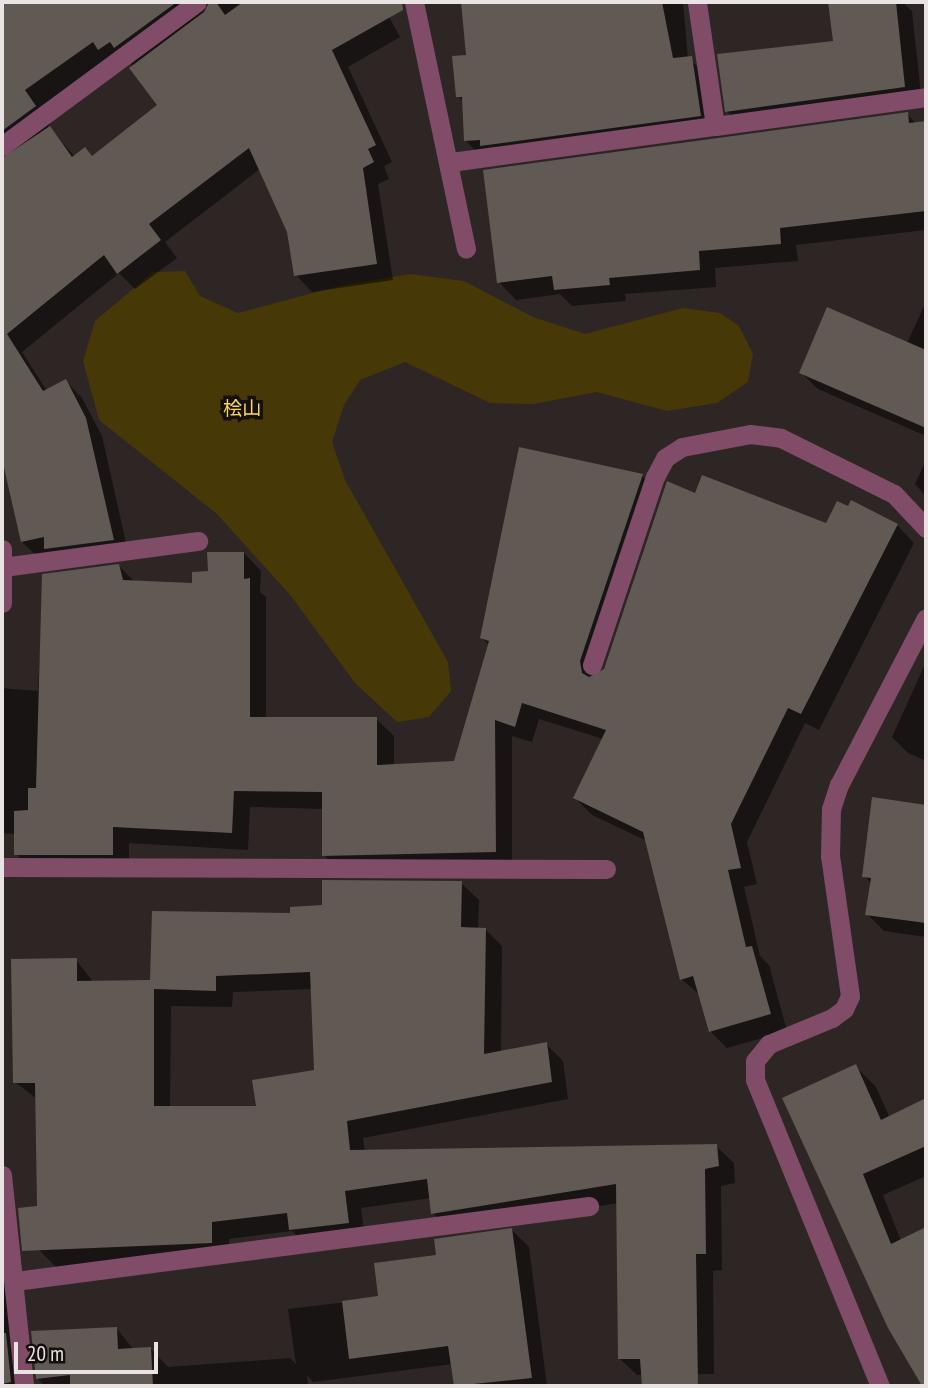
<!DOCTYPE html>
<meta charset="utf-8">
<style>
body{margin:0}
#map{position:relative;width:928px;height:1388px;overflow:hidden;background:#2d2625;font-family:"PT Sans Narrow","Noto Sans JP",sans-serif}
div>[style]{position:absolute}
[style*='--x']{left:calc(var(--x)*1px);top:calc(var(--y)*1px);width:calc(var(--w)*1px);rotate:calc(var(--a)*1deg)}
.green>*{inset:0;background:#463807}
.shadow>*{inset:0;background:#0007}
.building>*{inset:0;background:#605954}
.minor>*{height:19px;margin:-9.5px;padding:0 9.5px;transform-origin:9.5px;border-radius:9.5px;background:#804c68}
span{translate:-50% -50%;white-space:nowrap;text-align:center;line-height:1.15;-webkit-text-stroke:7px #13100f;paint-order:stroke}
.park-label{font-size:19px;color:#fcd658}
.frame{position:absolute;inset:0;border:4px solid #e9e3e3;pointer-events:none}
.scale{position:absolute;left:14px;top:1342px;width:144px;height:32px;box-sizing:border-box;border:4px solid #e9e3e3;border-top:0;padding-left:9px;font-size:21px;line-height:24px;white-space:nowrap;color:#e9e3e3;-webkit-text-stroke:5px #13100f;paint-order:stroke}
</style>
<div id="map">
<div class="green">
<div style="clip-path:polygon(185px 271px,200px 296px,238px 313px,339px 286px,410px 274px,464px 281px,533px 317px,585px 334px,683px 308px,720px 313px,739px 326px,753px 354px,748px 382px,717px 403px,667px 411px,597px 392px,533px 404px,490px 403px,405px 362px,360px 380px,344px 405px,332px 442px,345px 480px,448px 662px,451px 691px,429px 717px,397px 722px,355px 683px,291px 596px,217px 514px,99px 420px,83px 361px,95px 321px,153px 272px)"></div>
</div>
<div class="shadow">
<div style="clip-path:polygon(evenodd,2px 2px,381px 2px,400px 37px,348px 67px,392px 162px,384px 166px,389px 179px,378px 184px,393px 280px,312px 292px,296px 275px,289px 231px,260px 169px,165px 242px,177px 258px,135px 289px,119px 273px,22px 352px,47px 391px,66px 381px,82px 398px,102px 436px,129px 556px,39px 558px,22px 542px,2px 454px,2px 2px,127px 58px,159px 106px,93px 157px,75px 157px,48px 126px,51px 123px,40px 108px,127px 58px)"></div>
<div style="clip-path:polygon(463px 2px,683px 2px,688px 59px,709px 75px,717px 132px,483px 158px,466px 141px,464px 102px,458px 96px,468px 57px)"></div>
<div style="clip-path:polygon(830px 2px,902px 2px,912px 11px,922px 104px,744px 129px,727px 111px,835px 42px)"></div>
<div style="clip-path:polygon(907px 114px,917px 124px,926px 122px,926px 230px,796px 245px,798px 261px,715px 268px,716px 287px,625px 294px,626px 301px,572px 306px,560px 294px,516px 300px,499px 282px)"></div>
<div style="clip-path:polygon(926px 302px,926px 436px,818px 389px,801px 373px,907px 343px)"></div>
<div style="clip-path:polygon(926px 460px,926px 496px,915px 484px)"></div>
<div style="clip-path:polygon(642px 476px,659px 493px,599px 674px,605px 670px,696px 495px,827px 526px,897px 525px,914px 543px,819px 730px,805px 723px,747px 842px,757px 884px,744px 887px,760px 956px,769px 965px,787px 1031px,727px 1048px,710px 1031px,700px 995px,681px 979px,647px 841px,592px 815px,575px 798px,603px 739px,539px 719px,532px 742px,512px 736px,512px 869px,341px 872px,324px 855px,324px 809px,250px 807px,248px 850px,129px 843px,129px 872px,33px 871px,16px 854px,14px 834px,2px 833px,2px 688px,38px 691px,44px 576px,119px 566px,135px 582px,194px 585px,244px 553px,261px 571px,260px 592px,266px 597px,266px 719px,376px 719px,394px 736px,394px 765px,455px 762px,490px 646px,482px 638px)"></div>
<div style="clip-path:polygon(926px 662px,926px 761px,908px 753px,892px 737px)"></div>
<div style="clip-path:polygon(874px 799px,926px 807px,926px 937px,884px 931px,867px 914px,872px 884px,864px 876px)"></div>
<div style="clip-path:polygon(evenodd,461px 883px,479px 900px,478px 929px,485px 929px,502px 946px,501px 1052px,546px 1044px,563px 1061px,568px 1099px,363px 1138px,365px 1151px,716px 1146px,734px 1163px,735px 1183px,721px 1186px,722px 1270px,713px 1271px,714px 1374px,637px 1375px,619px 1358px,618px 1203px,450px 1231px,433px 1213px,431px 1198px,361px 1208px,365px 1239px,308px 1247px,292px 1231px,229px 1239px,229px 1259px,56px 1267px,39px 1250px,37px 1099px,15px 1082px,76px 960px,94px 983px,152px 981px,292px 915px,461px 883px,312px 989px,315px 1071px,258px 1108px,170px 1108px,171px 1006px,232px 1007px,233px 992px,312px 989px)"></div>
<div style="clip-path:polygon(855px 1066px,876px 1087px,890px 1118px,926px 1100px,926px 1176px,883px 1195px,901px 1241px,926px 1229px,926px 1386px,889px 1328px,784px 1099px)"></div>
<div style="clip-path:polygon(512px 1230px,529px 1247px,547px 1386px,456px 1386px,453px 1364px,313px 1382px,307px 1375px,308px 1386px,45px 1386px,37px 1378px,117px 1329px,134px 1350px,151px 1349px,168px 1367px,290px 1358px,296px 1364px,288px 1309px,380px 1298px,438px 1256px)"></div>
<div style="clip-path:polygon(2px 1242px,26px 1386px,2px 1386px)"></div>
</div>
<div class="building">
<div style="clip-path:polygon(2px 2px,177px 2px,114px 48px,110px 42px,98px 50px,93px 42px,25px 90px,36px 106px,2px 131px)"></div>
<div style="clip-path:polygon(209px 2px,216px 2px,225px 15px,243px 2px,402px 2px,403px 10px,332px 50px,376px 145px,368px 149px,374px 162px,363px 168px,377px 264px,294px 276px,287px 232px,249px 148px,149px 224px,161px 240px,117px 274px,104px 255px,7px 334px,43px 391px,66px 379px,86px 418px,114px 540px,44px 549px,44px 537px,21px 542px,2px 459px,2px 158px,50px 126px,72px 157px,85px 147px,92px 156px,157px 105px,129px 68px,204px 12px)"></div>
<div style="clip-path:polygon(461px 2px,662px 2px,673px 58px,692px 56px,701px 116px,480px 146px,480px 140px,464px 141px,462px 97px,456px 97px,452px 56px,466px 55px)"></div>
<div style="clip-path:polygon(828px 2px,896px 2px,905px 87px,725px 112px,717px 54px,833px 41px)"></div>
<div style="clip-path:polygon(908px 112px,909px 123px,926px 121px,926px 211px,780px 228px,781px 244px,699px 251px,700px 270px,609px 278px,610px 285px,554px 290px,552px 276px,497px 283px,483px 170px)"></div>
<div style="clip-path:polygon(827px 307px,926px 350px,926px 428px,799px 373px)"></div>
<div style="clip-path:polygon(519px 447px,643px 474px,580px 661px,582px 673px,589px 677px,604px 669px,667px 481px,695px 493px,702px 475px,826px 523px,837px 501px,848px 506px,851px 500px,898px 524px,801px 714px,788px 708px,731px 824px,741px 868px,728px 870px,746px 947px,752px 946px,771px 1014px,709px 1032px,693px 976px,680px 980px,643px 832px,573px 798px,606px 730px,522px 703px,515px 727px,495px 720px,496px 852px,322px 856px,322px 792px,234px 791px,232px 833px,113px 827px,113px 855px,14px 855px,14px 811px,28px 810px,28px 788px,36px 788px,42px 574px,119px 564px,123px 580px,192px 583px,192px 572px,208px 571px,207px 552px,244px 552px,244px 579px,250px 578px,250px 717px,377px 717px,377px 765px,454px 761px,489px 641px,480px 638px)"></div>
<div style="clip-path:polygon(872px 797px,926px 805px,926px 923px,865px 915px,871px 878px,862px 877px)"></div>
<div style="clip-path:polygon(evenodd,322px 880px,462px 881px,461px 927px,486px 928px,484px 1054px,547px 1042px,552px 1082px,347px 1121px,350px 1150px,717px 1144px,719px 1166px,705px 1169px,706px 1254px,696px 1254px,698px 1386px,642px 1386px,640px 1359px,618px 1359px,616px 1184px,431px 1214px,427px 1179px,345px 1191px,349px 1223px,289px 1230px,287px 1213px,212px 1222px,212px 1243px,22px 1251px,18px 1208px,37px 1206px,35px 1083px,13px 1083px,11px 959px,77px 958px,77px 981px,150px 980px,152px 911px,290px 913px,290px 907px,322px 905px,322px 880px,310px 972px,314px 1070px,252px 1080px,256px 1106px,154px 1106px,154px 989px,216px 991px,216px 976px,310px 972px)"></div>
<div style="clip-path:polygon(856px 1064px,881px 1120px,926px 1098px,926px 1146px,863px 1174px,891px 1244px,926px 1227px,926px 1386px,922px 1386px,888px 1328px,782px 1098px)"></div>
<div style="clip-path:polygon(512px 1228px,532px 1378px,454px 1386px,448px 1346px,349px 1359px,342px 1301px,378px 1296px,374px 1263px,436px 1255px,434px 1239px)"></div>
<div style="clip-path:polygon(117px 1327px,118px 1349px,151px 1347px,153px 1386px,70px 1386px,70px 1375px,36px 1379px,31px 1331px)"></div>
<div style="clip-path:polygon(2px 1333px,6px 1333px,11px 1382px,2px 1384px)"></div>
</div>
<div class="minor">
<div style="--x:414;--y:2;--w:252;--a:78.1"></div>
<div style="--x:715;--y:126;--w:213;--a:-7.8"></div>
<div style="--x:2;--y:146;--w:242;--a:-36.4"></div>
<div style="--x:451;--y:162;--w:266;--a:-7.8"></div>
<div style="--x:715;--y:126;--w:125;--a:-98.3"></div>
<div style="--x:2;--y:549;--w:54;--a:90"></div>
<div style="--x:3;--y:567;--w:197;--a:-7.6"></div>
<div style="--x:592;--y:665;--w:198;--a:-71.5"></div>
<div style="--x:655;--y:477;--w:21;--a:-62"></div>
<div style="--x:665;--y:458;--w:20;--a:-33"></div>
<div style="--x:682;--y:447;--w:69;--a:-10.8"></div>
<div style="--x:750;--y:434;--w:31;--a:7"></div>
<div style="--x:781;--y:438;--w:126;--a:26.4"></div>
<div style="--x:894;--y:494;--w:47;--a:46.7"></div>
<div style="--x:2;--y:867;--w:604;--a:0.19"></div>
<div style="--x:2;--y:1175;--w:212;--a:84"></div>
<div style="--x:15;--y:1281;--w:579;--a:-7.44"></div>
<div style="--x:880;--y:1386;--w:331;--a:-112.2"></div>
<div style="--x:755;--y:1079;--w:18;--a:-90"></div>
<div style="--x:755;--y:1061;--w:22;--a:-51"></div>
<div style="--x:769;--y:1044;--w:68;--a:-22.4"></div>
<div style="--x:832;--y:1018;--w:15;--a:-37"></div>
<div style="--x:844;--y:1009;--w:14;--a:-65"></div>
<div style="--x:850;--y:996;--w:141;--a:-98.1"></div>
<div style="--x:830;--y:856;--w:47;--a:-88.8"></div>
<div style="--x:831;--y:809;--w:25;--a:-72"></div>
<div style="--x:839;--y:785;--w:188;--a:-62.5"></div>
</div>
<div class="park-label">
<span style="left:242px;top:409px">桧山</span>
</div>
<div class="frame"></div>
<div class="scale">20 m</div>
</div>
